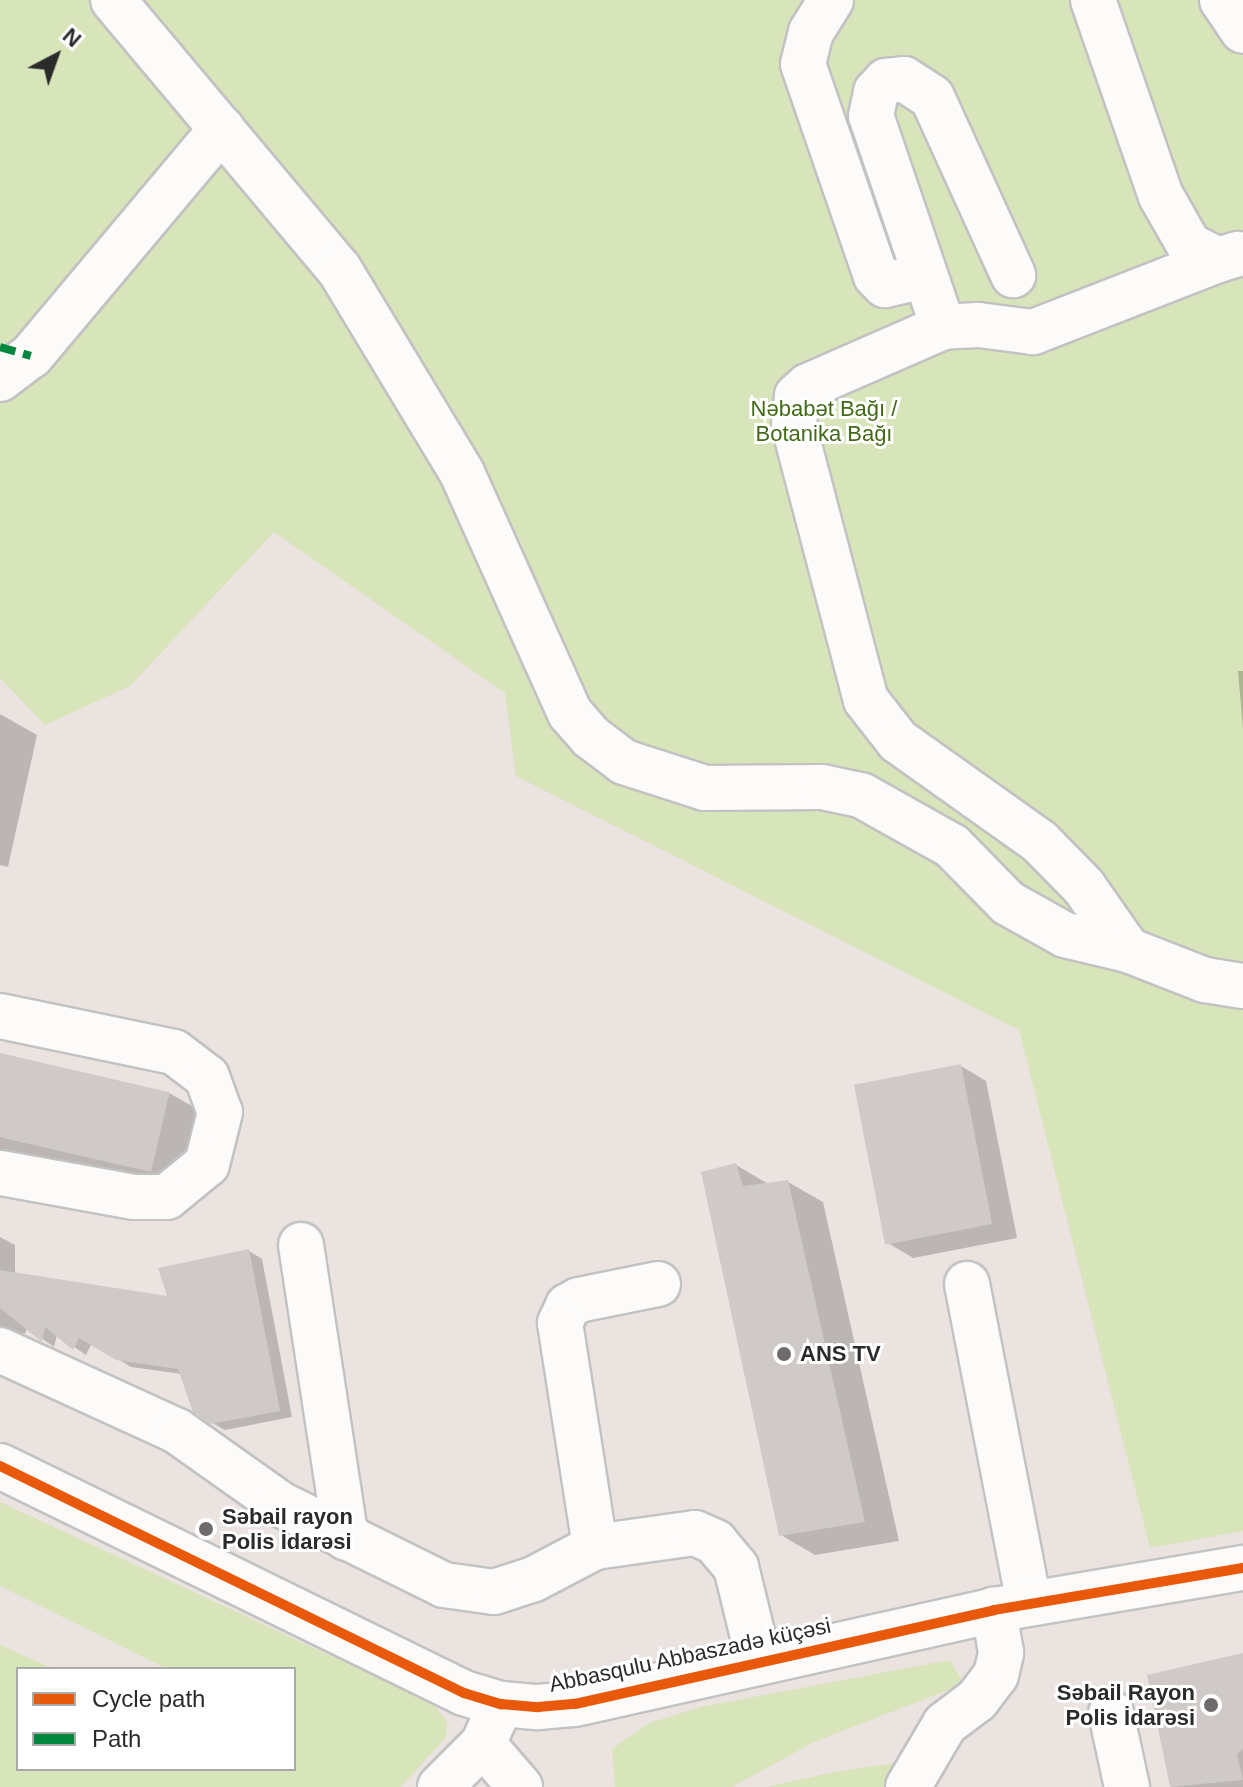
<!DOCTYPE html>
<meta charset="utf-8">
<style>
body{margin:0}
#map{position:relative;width:1243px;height:1787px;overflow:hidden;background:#eae3e0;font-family:Arial,sans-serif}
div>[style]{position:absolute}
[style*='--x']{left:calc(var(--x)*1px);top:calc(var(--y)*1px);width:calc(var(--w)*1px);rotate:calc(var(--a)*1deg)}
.green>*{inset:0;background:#d8e4b9}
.shadow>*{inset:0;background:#0003}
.building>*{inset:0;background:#cfcac7;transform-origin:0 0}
.roads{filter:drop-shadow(2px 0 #c3c2c2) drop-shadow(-2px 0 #c3c2c2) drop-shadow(0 2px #c3c2c2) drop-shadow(0 -2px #c3c2c2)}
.minor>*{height:44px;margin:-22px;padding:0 22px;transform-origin:22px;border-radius:22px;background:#fcfbfa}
.quiet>*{height:8px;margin-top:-4px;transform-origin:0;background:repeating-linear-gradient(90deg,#00873e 0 16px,transparent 0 24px)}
.cycleway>*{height:10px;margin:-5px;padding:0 5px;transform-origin:5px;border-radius:5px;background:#e8590c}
.dots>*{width:22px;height:22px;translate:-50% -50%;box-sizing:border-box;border:4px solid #fff;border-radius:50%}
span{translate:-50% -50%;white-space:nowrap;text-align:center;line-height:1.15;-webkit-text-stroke:6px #fff;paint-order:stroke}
.park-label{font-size:22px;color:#426a19}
.poi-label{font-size:22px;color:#2b2b2b;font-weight:700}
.left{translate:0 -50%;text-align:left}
.right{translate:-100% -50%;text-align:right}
.street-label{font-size:22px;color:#2b2b2b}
.legend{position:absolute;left:16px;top:1667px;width:280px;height:104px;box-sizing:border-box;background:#fff;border:2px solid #aaa;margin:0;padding:10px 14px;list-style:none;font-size:24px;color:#2b2b2b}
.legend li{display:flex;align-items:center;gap:16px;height:40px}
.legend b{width:40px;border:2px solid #aaa}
.north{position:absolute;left:16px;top:16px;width:80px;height:80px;-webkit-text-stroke:6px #fff;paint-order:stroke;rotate:41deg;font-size:22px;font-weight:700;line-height:32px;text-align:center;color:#2b2b2b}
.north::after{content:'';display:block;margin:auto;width:28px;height:36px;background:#2b2b2b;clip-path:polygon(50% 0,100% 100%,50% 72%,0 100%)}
</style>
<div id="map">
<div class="green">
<div style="clip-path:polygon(0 0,1243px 0,1243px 1531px,1150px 1548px,1019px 1030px,516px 776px,505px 693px,274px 532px,130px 686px,45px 725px,0 678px)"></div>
<div style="clip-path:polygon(0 1502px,402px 1689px,433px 1705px,447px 1721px,446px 1737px,401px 1787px,0 1787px,0 1645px,54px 1669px,18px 1669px,18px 1769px,294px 1769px,294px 1669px,167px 1669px,0 1586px)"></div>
<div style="clip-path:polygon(950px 1660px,964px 1684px,816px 1741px,732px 1787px,615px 1787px,612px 1749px,649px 1723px,701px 1707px)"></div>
<div style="clip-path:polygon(895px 1763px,886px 1787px,767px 1787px,834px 1772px)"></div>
</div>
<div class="shadow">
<div style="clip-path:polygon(1238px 671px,1243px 671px,1243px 729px)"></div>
<div style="clip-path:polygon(0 714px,37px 735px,8px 867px,0 865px)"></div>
<div style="clip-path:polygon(0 1055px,169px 1093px,215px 1119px,198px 1194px,0 1149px)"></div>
<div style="clip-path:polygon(961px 1066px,986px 1081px,1017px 1238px,913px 1258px,888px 1243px)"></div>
<div style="clip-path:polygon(736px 1165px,770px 1185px,788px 1182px,823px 1202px,899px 1541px,815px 1555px,781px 1535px)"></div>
<div style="clip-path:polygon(0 1237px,15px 1245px,15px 1274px,169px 1298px,249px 1251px,262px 1259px,292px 1417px,225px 1430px,211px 1422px,182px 1374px,131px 1367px,92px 1343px,86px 1355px,57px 1335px,54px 1347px,27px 1328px,25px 1334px,0 1328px)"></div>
<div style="clip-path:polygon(1243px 1655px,1243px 1787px,1172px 1787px,1149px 1677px)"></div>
</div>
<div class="building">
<div style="left:0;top:1053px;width:174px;height:82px;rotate:13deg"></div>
<div style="left:961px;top:1064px;width:163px;height:109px;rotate:79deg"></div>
<div style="clip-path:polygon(736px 1163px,743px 1186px,788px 1180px,865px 1522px,779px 1536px,701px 1172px)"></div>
<div style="clip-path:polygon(249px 1249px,280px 1411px,210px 1424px,193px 1412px,178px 1369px,116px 1360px,79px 1338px,73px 1350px,45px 1327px,42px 1342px,0 1308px,0 1270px,167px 1296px,158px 1268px)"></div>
<div style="clip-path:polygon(1243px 1653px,1243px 1749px,1237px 1754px,1243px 1780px,1170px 1787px,1147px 1675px)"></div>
</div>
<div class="roads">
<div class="minor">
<div style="--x:113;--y:0;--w:351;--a:50"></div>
<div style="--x:339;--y:269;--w:238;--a:58.9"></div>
<div style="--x:462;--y:473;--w:263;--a:65.8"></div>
<div style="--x:570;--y:713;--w:32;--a:49"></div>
<div style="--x:591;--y:737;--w:41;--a:37.1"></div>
<div style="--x:624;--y:762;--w:85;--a:17.8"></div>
<div style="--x:705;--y:788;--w:117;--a:-0.5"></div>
<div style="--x:822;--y:787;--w:40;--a:12"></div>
<div style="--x:861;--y:795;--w:104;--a:29.3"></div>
<div style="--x:952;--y:846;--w:80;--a:45.5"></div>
<div style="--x:1008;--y:903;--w:65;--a:29.3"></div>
<div style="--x:1065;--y:935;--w:65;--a:13.4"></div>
<div style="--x:831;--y:0;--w:38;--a:122"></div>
<div style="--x:811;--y:32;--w:33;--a:104"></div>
<div style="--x:803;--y:64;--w:224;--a:71"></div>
<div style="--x:876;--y:276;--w:13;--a:45"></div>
<div style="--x:885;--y:285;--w:39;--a:-13"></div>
<div style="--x:1093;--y:0;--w:207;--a:70.9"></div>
<div style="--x:1161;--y:196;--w:56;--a:60.3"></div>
<div style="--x:1189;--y:245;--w:33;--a:27"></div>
<div style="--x:1218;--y:260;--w:21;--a:-17"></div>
<div style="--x:1222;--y:0;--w:37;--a:56"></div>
<div style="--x:1218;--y:260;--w:199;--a:158.7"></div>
<div style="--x:1033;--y:332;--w:55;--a:-172.7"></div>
<div style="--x:978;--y:325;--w:35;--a:177"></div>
<div style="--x:943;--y:327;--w:147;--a:156.4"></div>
<div style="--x:808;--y:386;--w:15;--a:138"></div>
<div style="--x:797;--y:396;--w:30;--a:96"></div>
<div style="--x:794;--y:426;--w:283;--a:75.3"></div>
<div style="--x:866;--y:700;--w:52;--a:52"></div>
<div style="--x:898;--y:741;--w:174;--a:35.4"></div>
<div style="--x:1040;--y:842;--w:63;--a:45.6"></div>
<div style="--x:1084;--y:887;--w:77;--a:55.1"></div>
<div style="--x:1128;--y:950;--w:83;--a:21.3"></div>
<div style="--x:1205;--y:980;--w:38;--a:9"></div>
<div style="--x:943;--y:327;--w:223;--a:-108.8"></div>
<div style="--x:871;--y:116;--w:25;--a:-78"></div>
<div style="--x:876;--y:92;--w:15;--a:-48"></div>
<div style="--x:886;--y:81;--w:18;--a:-6"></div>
<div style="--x:904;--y:79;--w:33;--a:33"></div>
<div style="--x:932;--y:97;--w:196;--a:65.5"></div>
<div style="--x:0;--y:379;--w:39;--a:-37"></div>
<div style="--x:31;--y:356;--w:297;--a:-50"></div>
<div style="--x:0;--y:1016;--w:178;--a:11.7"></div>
<div style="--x:174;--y:1052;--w:41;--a:37.1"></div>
<div style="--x:207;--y:1077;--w:37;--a:70"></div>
<div style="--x:220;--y:1112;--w:54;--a:104"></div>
<div style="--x:207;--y:1164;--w:52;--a:140.5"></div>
<div style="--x:167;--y:1197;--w:33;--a:180"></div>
<div style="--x:134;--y:1197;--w:136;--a:-169.8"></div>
<div style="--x:301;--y:1245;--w:296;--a:81.3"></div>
<div style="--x:658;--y:1284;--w:81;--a:168.6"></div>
<div style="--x:579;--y:1300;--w:13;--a:151"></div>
<div style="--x:568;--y:1306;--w:19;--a:115"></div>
<div style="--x:560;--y:1323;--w:227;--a:81.1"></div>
<div style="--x:595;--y:1547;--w:101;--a:-8"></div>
<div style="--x:695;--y:1533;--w:22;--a:24"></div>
<div style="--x:715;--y:1542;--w:33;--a:50"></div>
<div style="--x:736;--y:1567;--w:97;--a:76.3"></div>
<div style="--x:967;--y:1284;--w:325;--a:79"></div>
<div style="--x:0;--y:1350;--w:195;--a:24.6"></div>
<div style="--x:177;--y:1431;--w:126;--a:35.3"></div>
<div style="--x:280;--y:1504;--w:183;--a:26.3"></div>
<div style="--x:444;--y:1585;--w:50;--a:8"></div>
<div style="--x:494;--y:1592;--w:40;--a:-18"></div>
<div style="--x:532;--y:1580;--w:71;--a:-27.6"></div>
<div style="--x:0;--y:1466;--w:517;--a:26.07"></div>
<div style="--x:464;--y:1693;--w:39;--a:17"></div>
<div style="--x:501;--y:1704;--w:37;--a:5"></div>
<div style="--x:538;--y:1707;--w:37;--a:-5"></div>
<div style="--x:575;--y:1704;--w:429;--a:-12.6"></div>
<div style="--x:994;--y:1610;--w:253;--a:-9.6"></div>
<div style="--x:1111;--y:1713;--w:76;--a:77.8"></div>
<div style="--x:483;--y:1744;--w:57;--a:49.3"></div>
<div style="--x:440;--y:1787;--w:61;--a:-45"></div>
<div style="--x:483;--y:1744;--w:44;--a:-65.8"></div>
<div style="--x:908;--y:1787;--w:73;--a:-59.6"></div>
<div style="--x:945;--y:1724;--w:40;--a:-37"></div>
<div style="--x:977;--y:1700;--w:31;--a:-53"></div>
<div style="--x:996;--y:1675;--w:23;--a:-77"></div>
<div style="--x:1001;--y:1653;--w:44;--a:-99.2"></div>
</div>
</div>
<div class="quiet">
<div style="--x:0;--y:347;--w:32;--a:16"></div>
</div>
<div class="cycleway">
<div style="--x:0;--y:1466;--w:517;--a:26.07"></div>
<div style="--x:464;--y:1693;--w:39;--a:17"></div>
<div style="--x:501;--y:1704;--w:37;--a:5"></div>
<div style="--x:538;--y:1707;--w:37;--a:-5"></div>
<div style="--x:575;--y:1704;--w:429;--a:-12.6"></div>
<div style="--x:994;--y:1610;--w:253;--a:-9.6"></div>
</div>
<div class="dots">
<div style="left:784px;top:1354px;background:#6e6b6a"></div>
<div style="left:206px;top:1529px;background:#6e6b6a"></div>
<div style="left:1211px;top:1705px;background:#6e6b6a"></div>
</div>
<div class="park-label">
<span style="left:824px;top:421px">Nəbabət Bağı /<br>Botanika Bağı</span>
</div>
<div class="poi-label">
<span class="left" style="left:800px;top:1354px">ANS TV</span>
<span class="left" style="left:222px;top:1529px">Səbail rayon<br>Polis İdarəsi</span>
<span class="right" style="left:1195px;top:1705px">Səbail Rayon<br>Polis İdarəsi</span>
</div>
<div class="street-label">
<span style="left:690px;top:1655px;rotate:-12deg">Abbasqulu Abbaszadə küçəsi</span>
</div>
<ul class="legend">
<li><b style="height:10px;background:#e8590c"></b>Cycle path</li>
<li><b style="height:10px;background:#00873e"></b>Path</li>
</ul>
<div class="north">N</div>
</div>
